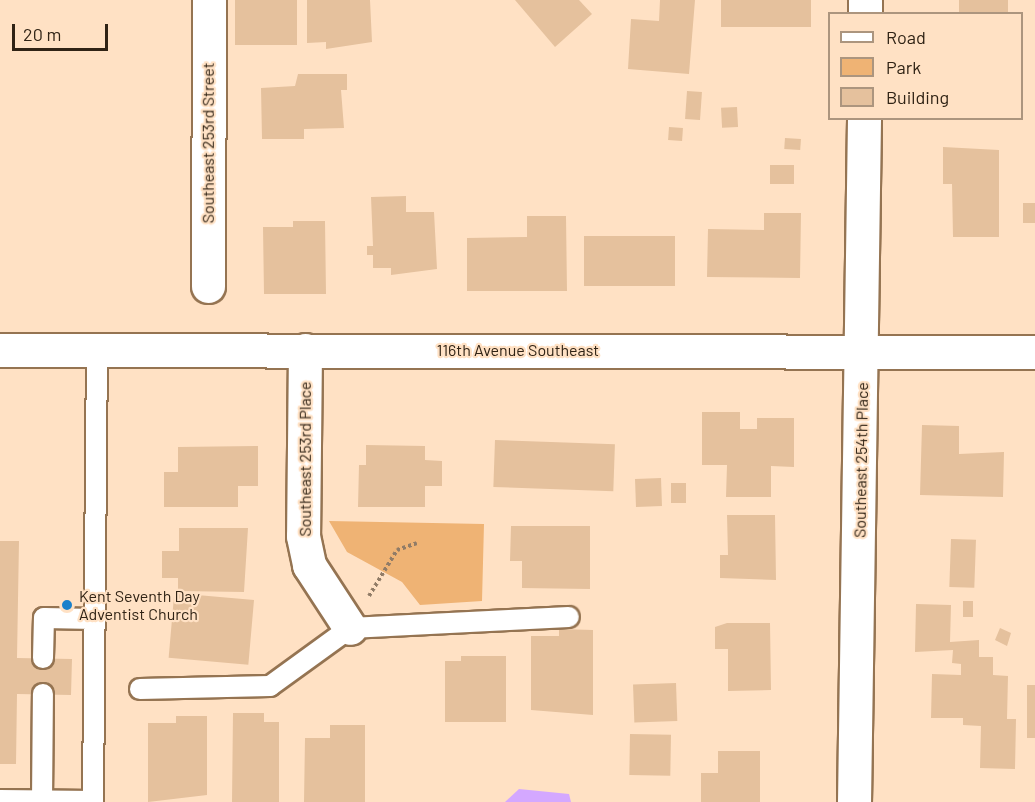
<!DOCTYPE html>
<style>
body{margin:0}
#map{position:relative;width:1035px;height:802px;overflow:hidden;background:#ffe1c4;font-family:Barlow,sans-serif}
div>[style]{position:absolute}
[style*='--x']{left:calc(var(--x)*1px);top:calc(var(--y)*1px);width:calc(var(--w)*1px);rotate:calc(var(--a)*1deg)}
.green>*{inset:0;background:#efb374}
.water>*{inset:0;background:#d4a8ff}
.building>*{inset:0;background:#e5c19d;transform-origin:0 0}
.path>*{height:4px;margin-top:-2px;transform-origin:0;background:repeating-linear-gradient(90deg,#917c67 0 3px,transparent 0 6px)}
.roads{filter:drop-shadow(2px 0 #957452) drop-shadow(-2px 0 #957452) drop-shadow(0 2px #957452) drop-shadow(0 -2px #957452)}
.lane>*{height:20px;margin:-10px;padding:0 10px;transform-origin:10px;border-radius:10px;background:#fff}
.street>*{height:33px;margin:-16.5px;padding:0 16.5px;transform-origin:16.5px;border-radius:16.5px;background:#fff}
.secondary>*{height:33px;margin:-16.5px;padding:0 16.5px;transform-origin:16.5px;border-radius:16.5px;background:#fff}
.dots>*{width:16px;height:16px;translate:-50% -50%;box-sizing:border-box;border:3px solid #ffe1c4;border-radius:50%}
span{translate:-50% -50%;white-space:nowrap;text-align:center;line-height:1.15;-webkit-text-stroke:4.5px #ffe1c4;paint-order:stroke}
.street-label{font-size:16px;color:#302315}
.poi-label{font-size:16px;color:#302315}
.left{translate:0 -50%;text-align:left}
.legend{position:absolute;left:828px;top:12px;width:195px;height:108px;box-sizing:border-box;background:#ffe1c4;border:2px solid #ac957e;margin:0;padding:8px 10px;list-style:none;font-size:18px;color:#302315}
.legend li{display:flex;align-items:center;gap:12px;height:30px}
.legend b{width:30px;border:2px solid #ac957e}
.scale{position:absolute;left:12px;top:24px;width:96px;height:27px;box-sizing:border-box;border:3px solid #302315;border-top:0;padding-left:8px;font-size:18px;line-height:21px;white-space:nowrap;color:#302315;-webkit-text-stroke:4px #ffe1c4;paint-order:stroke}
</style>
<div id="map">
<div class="green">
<div style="clip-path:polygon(329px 521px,484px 524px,482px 601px,420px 605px,402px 582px,347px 552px)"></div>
</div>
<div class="water">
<div style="clip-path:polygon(519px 789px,569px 794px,571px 802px,505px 802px)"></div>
</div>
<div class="building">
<div style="left:235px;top:0;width:62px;height:45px"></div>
<div style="clip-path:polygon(307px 0,370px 0,372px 42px,326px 49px,326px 42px,307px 43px)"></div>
<div style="clip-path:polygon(515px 0,579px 0,592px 14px,555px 47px)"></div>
<div style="clip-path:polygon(660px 0,695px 0,689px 74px,628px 69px,631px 19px,659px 21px)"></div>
<div style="left:721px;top:0;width:90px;height:27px"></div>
<div style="left:959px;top:0;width:49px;height:14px"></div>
<div style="clip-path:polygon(298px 74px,347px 74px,347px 90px,341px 90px,344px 128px,304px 129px,304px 139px,262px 139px,261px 88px,295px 86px)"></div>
<div style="left:687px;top:91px;width:15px;height:28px;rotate:4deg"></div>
<div style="left:737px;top:107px;width:20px;height:16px;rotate:87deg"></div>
<div style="left:669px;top:127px;width:14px;height:13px;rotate:4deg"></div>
<div style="left:785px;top:138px;width:16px;height:11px;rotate:4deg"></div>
<div style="clip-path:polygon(943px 147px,999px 150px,999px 237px,953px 237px,952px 184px,943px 184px)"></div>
<div style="left:770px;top:165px;width:24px;height:19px"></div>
<div style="clip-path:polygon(406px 196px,406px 212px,434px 212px,437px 269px,391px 275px,391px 268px,373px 268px,373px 255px,367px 255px,367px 246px,373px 246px,371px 197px)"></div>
<div style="left:1023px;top:203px;width:12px;height:20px"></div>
<div style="clip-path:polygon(764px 213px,801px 213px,800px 278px,707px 277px,708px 229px,764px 230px)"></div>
<div style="clip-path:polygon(527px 216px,566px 216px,567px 291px,467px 291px,467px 238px,527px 237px)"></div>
<div style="clip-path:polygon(293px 221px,325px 221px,326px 294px,264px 294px,263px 227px,293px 227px)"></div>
<div style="left:584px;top:236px;width:91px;height:50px"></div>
<div style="clip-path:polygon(702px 412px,740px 412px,740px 429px,757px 429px,757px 418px,794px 418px,794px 467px,771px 466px,771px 497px,726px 497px,727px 465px,702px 465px)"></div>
<div style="clip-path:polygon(922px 425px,959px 426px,959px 454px,1004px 452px,1003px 497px,920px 495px)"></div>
<div style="left:495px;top:440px;width:120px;height:47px;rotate:2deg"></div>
<div style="clip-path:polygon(366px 445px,425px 446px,425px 460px,442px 461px,442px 486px,425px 486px,425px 507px,358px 507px,359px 465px,366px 465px)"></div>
<div style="clip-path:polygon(258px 446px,258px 486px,238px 486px,238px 507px,164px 507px,164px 472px,178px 472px,178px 447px)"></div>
<div style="left:661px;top:478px;width:28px;height:26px;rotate:88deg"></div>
<div style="left:671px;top:483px;width:15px;height:20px"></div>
<div style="clip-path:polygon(727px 515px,775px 515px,776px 580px,720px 578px,720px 555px,728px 555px)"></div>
<div style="clip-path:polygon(511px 526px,590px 526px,590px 589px,522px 588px,522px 561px,510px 561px)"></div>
<div style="clip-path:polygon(179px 528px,248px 528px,244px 592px,178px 591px,178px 578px,162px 578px,162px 551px,179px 551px)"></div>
<div style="left:951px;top:539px;width:25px;height:48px;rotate:2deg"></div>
<div style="clip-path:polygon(0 541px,19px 541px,17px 658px,72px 659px,71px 695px,17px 694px,16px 764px,0 764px)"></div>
<div style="left:254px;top:600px;width:65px;height:80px;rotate:95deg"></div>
<div style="left:963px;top:601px;width:10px;height:16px"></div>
<div style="clip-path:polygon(916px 604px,951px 605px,950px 642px,979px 640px,979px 657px,993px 657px,993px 675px,1008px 676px,1007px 719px,1016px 719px,1015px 769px,980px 768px,981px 726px,963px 725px,963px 718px,931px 718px,932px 674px,961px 675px,961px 664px,952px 663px,953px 650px,915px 652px)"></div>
<div style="clip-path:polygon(727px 623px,770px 623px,771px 690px,728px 691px,728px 649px,715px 649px,715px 627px)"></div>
<div style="clip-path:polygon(1000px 628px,1011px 633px,1007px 646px,995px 640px)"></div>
<div style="clip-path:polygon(559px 629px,593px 630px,593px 715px,531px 710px,531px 636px,559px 636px)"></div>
<div style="clip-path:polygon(461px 656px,506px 656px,506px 722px,445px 722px,445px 661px,461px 661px)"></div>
<div style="left:676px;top:683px;width:38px;height:43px;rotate:88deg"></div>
<div style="left:1027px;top:685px;width:8px;height:53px"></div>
<div style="clip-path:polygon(233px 713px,264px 713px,264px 722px,279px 722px,279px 802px,232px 802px)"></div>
<div style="clip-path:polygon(176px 716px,207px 716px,207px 795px,148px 802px,148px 723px,176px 723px)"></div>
<div style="clip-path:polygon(330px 725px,365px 725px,365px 802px,304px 802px,305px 738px,330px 738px)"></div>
<div style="left:630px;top:734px;width:41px;height:41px;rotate:1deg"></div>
<div style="clip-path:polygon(718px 751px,760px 751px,760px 802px,701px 802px,701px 773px,718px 773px)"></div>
</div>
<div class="path">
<div style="--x:369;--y:596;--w:54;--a:-58.7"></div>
<div style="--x:397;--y:550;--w:21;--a:-19"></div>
</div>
<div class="roads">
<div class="lane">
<div style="--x:43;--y:658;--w:40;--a:-88.6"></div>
<div style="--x:44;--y:618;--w:51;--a:1.1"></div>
<div style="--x:140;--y:689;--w:130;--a:-1.3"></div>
<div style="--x:270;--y:686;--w:99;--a:-35.9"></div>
<div style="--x:350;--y:628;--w:219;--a:-2.9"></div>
<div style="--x:0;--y:800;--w:93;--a:0.6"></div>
<div style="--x:42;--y:801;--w:107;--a:-89.5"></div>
<div style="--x:93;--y:802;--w:452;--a:-89.5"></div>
</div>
<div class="street">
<div style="--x:865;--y:14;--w:14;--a:-90"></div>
<div style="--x:208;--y:286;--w:286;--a:-89.8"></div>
<div style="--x:305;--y:350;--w:186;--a:90.6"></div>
<div style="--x:303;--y:536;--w:30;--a:78"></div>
<div style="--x:309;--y:565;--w:75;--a:56.9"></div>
<div style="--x:854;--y:802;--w:684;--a:-89.16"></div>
</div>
<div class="secondary">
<div style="--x:0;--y:350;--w:1035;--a:0.11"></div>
</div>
</div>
<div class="dots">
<div style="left:67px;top:605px;background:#1980cb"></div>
</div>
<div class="street-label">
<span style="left:208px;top:143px;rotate:-90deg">Southeast 253rd Street</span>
<span style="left:518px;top:350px">116th Avenue Southeast</span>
<span style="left:305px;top:459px;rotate:-90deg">Southeast 253rd Place</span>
<span style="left:861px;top:460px;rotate:-89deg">Southeast 254th Place</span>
</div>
<div class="poi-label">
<span class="left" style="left:79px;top:605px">Kent Seventh Day<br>Adventist Church</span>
</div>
<ul class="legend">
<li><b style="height:8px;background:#fff"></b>Road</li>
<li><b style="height:16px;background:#efb374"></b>Park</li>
<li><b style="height:16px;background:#e5c19d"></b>Building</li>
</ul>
<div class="scale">20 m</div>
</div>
